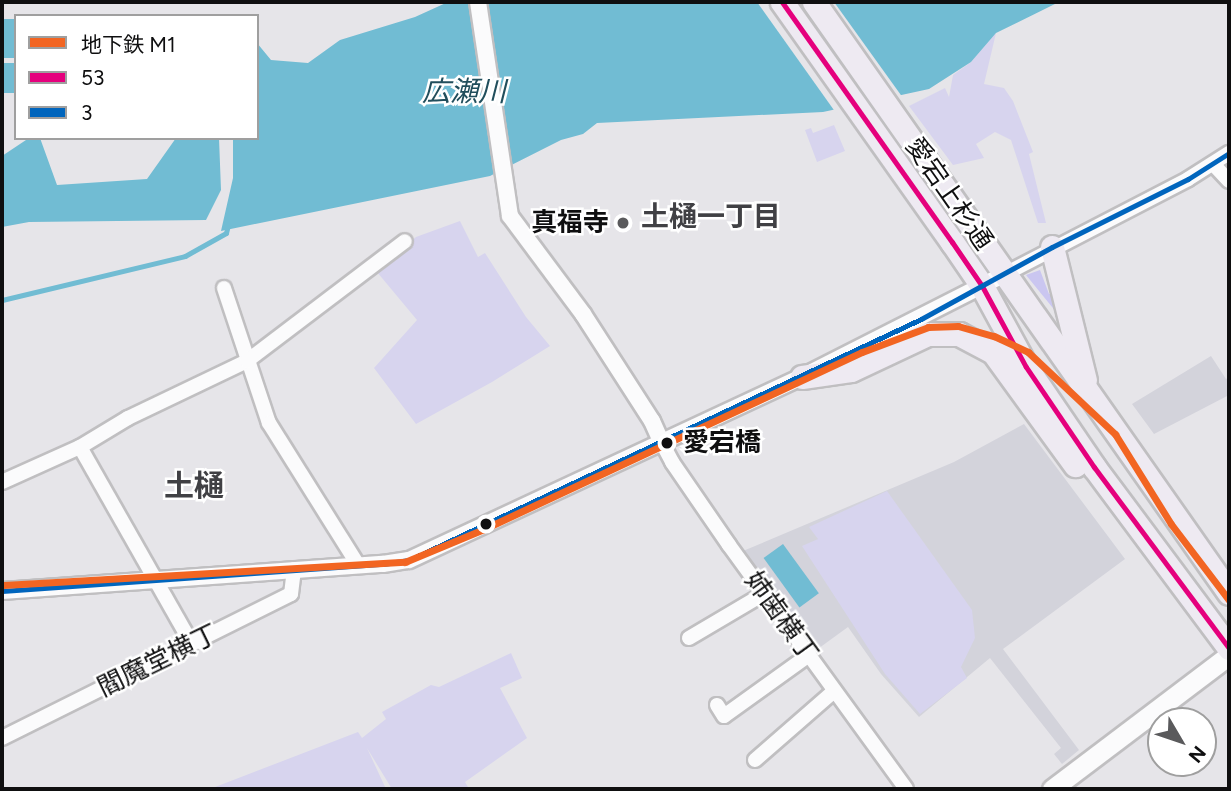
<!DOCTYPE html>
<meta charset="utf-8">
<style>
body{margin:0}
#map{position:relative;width:1231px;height:791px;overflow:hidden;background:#e6e5e9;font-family:Figtree,"Noto Sans JP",sans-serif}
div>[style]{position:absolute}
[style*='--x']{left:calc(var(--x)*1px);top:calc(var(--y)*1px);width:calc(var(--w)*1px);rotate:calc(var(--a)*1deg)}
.built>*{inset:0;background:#d3d3db}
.green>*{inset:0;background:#d7d4ee}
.forest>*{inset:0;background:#cac6f0}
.water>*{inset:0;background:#71bcd3;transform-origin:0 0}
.pier>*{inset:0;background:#e6e5e9}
.stream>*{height:5px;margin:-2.5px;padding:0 2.5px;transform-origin:2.5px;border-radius:2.5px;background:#71bcd3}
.river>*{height:30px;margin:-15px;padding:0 15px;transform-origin:15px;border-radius:15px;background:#71bcd3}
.roads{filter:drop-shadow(2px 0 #c0bfc1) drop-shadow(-2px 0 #c0bfc1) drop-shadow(0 2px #c0bfc1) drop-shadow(0 -2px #c0bfc1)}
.minor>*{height:14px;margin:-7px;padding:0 7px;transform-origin:7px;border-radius:7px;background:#fbfbfc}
.tertiary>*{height:16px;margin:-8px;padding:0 8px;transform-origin:8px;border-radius:8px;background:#fbfbfc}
.secondary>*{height:19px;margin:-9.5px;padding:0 9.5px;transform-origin:9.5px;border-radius:9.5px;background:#fbfbfc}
.trunk>*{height:23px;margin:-11.5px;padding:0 11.5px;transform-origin:11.5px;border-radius:11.5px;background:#eeeaf2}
.bus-1>*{height:5px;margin:-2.5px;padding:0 2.5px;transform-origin:2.5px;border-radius:2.5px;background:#e5007d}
.bus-2>*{height:5px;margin:-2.5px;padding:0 2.5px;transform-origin:2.5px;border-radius:2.5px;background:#0065bd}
.metro-1>*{height:7px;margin:-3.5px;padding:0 3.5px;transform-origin:3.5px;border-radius:3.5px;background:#f26522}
.dots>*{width:19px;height:19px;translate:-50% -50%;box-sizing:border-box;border:4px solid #fff;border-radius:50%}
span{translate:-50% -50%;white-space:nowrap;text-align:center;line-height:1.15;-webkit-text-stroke:5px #fff;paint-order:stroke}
.street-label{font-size:26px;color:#0f0f10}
.poi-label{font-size:26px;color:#0f0f10;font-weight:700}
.right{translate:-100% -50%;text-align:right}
.stop-label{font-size:26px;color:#0f0f10;font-weight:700}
.left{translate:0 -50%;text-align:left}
.water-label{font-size:28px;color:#214e5c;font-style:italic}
.neighbourhood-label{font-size:28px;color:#404044;font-weight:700}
.quarter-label{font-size:30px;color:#404044;font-weight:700}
.frame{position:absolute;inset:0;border:4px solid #0f0f10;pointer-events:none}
.legend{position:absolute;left:14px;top:14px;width:245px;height:126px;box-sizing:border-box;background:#fff;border:2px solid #9f9f9f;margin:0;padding:9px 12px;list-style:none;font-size:21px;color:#0f0f10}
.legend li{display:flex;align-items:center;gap:14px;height:35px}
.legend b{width:35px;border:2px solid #9f9f9f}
.north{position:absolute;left:1147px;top:707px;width:70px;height:70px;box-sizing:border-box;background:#fff;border:2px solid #9f9f9f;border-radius:50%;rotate:129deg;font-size:19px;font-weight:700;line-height:28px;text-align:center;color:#0f0f10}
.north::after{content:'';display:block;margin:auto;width:24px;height:32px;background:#5a5a5c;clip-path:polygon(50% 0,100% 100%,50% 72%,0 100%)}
</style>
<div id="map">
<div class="built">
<div style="clip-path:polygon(1211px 356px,1226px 379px,1229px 377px,1229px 395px,1154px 434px,1132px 404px)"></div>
<div style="clip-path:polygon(1024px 424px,1125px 559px,1003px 649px,1079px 750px,1062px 764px,1054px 754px,1061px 748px,990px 658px,919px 717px,881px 674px,848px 627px,815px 651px,743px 551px,954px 462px)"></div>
</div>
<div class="green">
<div style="clip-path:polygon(996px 33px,984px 84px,1004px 88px,1013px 101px,1033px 152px,1029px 154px,1046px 223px,1038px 223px,1011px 140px,995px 132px,976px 144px,984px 158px,953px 165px,909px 106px,945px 88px,949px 97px,953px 75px,971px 62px)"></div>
<div style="clip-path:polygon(834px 125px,845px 151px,817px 162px,805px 130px,811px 128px,813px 133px)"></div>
<div style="clip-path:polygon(460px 221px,478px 257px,485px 253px,526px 317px,550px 346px,492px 382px,416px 424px,374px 368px,417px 320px,377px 272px,416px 237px)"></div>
<div style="clip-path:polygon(887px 491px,972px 610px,975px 638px,961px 667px,967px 678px,920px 714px,885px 674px,802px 546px,818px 539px,809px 527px)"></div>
<div style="clip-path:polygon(511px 653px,522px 678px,500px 688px,527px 738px,465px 782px,469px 789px,392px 789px,367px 748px,386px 789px,210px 789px,358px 732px,362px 738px,386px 719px,382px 712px,431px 685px,439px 687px)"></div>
</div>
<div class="forest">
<div style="clip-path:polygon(1040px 270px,1049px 294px,1057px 293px,1061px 318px,1026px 275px)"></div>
</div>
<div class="water">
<div style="clip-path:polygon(448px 2px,1059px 2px,996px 33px,971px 62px,929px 89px,823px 112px,597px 123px,583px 134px,561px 140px,490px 176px,221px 231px,233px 178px,233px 138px,257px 138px,257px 43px,271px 60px,308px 63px,340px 40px,415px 17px)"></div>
<div style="left:2px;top:19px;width:14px;height:39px"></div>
<div style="clip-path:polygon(29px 138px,40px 138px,57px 185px,147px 179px,176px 138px,219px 138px,221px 190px,206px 220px,29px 222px,2px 227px,2px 156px)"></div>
<div style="left:783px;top:544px;width:61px;height:24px;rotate:54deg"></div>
</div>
<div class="pier">
<div style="clip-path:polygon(757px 2px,834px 2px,903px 98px,836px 113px)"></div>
</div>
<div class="stream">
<div style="--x:2;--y:300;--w:188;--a:-13.5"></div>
<div style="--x:185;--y:256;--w:47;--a:-29.3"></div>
<div style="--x:226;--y:233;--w:8;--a:-76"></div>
</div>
<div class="river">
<div style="--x:2;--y:78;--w:14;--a:0"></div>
</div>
<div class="roads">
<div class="minor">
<div style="--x:1214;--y:165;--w:22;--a:47"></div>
<div style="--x:1005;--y:274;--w:206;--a:-27.4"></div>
<div style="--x:1188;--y:179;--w:49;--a:-32.4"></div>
<div style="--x:224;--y:288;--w:142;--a:71.6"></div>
<div style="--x:269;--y:423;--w:168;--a:57.9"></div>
<div style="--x:661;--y:441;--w:24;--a:62"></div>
<div style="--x:672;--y:462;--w:101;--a:55.5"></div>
<div style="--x:729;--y:545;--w:301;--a:54"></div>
<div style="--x:80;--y:447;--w:227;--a:60.4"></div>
<div style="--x:2;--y:482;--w:85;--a:-24.2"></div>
<div style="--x:80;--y:447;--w:56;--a:-31.1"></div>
<div style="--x:128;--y:418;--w:132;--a:-25.6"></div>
<div style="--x:247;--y:361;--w:198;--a:-37.2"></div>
<div style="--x:689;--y:638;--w:88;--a:-30.6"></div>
<div style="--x:717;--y:705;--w:13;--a:58"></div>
<div style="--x:724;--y:716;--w:105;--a:-35.7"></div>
<div style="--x:2;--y:738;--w:323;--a:-26.5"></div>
<div style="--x:291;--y:594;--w:25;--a:-83"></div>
<div style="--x:755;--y:760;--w:105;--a:-41.1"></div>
</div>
<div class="tertiary">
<div style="--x:478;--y:2;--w:216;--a:81.5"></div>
<div style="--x:510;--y:216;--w:122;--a:53.3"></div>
<div style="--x:583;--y:314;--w:127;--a:57.2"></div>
<div style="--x:652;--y:421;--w:22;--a:66"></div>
<div style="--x:2;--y:591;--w:382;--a:-4.1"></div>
<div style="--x:383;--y:564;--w:26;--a:-9"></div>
<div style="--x:409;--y:560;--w:434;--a:-25"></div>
<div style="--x:802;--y:377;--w:228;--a:-26.9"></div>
</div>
<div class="secondary">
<div style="--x:1052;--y:789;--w:222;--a:-37.1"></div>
</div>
<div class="trunk">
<div style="--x:782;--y:2;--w:294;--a:54.7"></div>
<div style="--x:952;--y:242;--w:53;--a:55.7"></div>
<div style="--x:982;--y:286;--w:92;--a:61.5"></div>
<div style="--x:1026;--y:367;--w:121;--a:55.8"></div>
<div style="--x:1094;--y:467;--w:226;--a:53.3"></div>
<div style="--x:814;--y:2;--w:722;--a:54.92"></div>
<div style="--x:1052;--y:247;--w:137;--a:76.1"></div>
<div style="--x:802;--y:377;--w:49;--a:-8.1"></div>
<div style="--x:851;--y:370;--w:85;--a:-25.1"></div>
<div style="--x:928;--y:334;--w:31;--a:0"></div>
<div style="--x:959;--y:334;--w:38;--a:28"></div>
<div style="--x:993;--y:352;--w:140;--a:54"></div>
</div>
</div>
<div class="bus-1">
<div style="--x:782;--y:2;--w:294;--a:54.7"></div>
<div style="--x:952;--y:242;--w:53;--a:55.7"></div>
<div style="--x:982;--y:286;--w:92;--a:61.5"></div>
<div style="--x:1026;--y:367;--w:121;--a:55.8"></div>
<div style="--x:1094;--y:467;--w:226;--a:53.3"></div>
</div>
<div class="bus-2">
<div style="--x:2;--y:591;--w:382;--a:-4.1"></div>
<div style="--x:383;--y:564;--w:26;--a:-9"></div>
<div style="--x:409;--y:560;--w:566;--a:-25.21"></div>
<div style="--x:921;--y:319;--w:149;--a:-28.8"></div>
<div style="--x:1052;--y:247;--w:152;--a:-26.6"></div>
<div style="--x:1188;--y:179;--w:49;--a:-32.4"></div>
</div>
<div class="metro-1">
<div style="--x:2;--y:585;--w:404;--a:-3.3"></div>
<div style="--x:405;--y:562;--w:86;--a:-22.7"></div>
<div style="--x:484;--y:529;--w:417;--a:-25.1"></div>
<div style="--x:862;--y:352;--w:71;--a:-20.7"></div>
<div style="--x:928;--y:327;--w:30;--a:-2"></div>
<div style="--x:958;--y:326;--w:37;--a:16"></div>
<div style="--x:994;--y:336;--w:38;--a:25"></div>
<div style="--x:1028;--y:352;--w:120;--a:43.3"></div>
<div style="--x:1115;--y:434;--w:106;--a:58.1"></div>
<div style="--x:1171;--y:524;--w:96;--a:52.7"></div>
</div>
<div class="dots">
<div style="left:623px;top:223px;background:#5a5a5c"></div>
<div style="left:667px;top:443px;background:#0f0f10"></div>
<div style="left:486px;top:524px;background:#0f0f10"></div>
</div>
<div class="street-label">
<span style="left:949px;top:194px;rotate:55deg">愛宕上杉通</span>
<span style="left:781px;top:617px;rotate:54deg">姉歯横丁</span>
<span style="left:158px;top:661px;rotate:-26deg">閻魔堂横丁</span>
</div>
<div class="poi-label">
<span class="right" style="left:609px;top:223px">真福寺</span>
</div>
<div class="stop-label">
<span class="left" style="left:683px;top:443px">愛宕橋</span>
</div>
<div class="water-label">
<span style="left:464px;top:91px">広瀬川</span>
</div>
<div class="neighbourhood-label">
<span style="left:711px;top:216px">土樋一丁目</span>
</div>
<div class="quarter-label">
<span style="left:194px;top:486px">土樋</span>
</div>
<div class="frame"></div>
<ul class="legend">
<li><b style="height:9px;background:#f26522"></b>地下鉄 M1</li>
<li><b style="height:9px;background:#e5007d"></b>53</li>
<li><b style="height:9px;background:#0065bd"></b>3</li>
</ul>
<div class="north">N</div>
</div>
